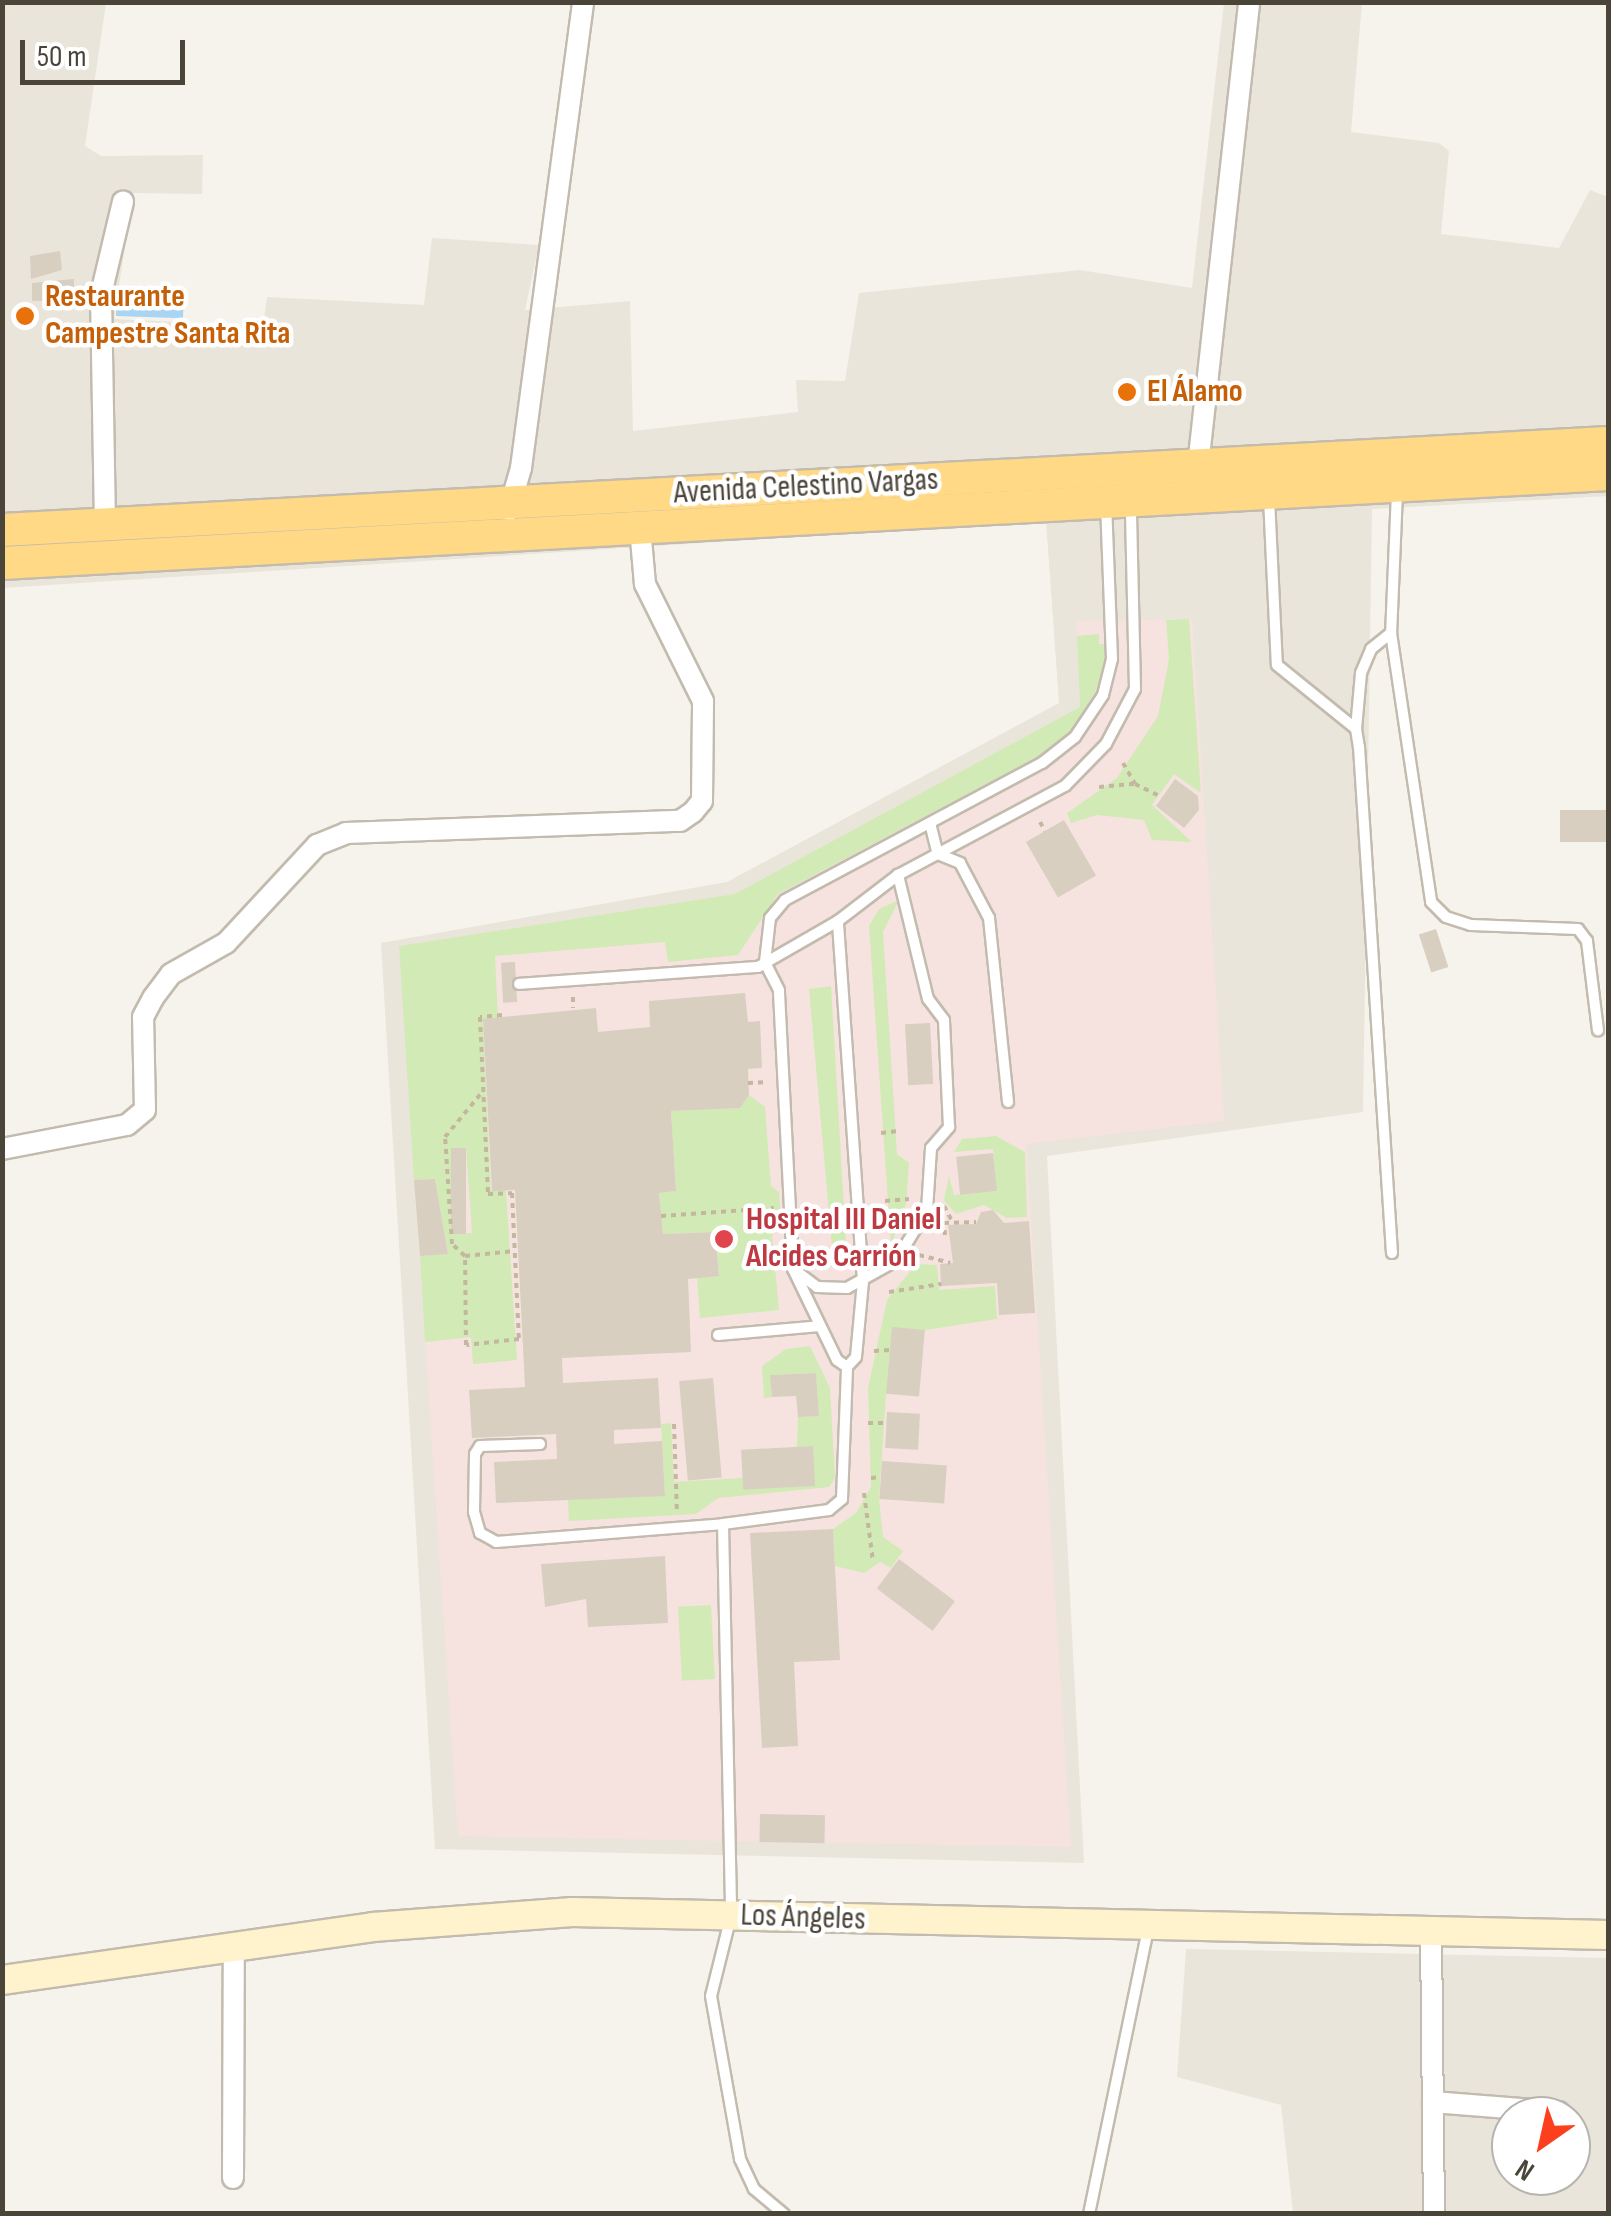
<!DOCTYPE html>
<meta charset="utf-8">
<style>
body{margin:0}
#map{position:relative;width:1611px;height:2216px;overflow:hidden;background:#f6f3ec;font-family:"Sofia Sans Condensed",sans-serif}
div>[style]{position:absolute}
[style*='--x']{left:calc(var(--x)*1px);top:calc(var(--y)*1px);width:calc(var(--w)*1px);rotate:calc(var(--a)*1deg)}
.residential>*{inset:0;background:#eae5da}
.medical>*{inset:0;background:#f6e3e0}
.green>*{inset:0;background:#d2eab5;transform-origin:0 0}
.water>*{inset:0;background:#a9d4f2;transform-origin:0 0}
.building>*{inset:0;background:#d8cfc1;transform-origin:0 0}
.path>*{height:4px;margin-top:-2px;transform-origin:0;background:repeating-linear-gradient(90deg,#c4b79f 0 5px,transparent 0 10px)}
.roads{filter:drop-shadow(2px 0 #c2bbae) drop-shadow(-2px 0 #c2bbae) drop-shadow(0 2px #c2bbae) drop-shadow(0 -2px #c2bbae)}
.service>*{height:10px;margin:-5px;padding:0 5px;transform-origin:5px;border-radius:5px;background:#fff}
.minor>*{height:20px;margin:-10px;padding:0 10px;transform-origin:10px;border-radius:10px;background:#fff}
.secondary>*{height:28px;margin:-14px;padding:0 14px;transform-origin:14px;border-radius:14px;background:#fff3cd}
.trunk>*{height:32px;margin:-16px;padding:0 16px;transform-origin:16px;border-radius:16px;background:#ffd985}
.dots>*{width:28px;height:28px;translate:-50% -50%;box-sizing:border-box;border:5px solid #fff;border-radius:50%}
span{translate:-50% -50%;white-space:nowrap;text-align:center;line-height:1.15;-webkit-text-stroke:9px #fff;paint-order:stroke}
.food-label{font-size:32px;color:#c56008;font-weight:700}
.left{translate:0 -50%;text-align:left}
.street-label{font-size:32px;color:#4b4439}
.health-label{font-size:32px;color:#be3a42;font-weight:700}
.frame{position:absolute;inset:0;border:5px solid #4b4439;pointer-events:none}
.north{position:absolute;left:1491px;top:2096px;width:100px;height:100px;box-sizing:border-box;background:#fff;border:2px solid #b7b4b0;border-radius:50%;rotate:214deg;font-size:28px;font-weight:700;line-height:40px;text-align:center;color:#4b4439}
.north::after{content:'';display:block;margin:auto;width:35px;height:45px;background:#fc3f1d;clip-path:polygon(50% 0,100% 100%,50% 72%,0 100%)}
.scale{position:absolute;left:20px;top:40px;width:165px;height:45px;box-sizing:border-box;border:5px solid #4b4439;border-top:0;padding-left:12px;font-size:30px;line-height:35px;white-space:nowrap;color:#4b4439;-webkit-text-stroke:8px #fff;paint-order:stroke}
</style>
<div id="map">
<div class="residential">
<div style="clip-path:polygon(3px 3px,106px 3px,85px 146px,101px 156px,203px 155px,202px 194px,133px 193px,114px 319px,263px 326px,267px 297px,424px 305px,432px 238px,539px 245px,525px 310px,630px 301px,633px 431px,798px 412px,796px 380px,845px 381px,859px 293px,1080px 270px,1192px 288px,1224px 3px,1362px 3px,1351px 132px,1439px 143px,1449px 151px,1441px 234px,1559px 248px,1590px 190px,1608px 197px,1608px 496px,1372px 509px,1363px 1112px,1047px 1156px,1084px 1863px,435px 1849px,381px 943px,727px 882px,1059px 703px,1046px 521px,3px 588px)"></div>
<div style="clip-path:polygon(evenodd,1186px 1949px,1608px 1958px,1608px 2213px,1293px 2213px,1281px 2105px,1177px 2077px,1186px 1949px,1511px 2116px,1571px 2116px,1571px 2176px,1511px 2176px,1511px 2116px)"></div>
</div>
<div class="medical">
<div style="clip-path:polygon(1192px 619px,1224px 1121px,1026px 1144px,1071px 1847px,458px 1836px,399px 946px,735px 894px,1080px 707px,1076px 621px)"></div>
</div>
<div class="green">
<div style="clip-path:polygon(1189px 619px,1201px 793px,1174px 774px,1152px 805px,1192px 842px,1152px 840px,1144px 820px,1097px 815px,1071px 823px,1067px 813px,1117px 778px,1158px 716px,1169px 659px,1166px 620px)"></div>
<div style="clip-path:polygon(evenodd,1099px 634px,1099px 644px,1107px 644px,1104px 677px,1070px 733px,1052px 749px,778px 894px,738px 955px,668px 962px,665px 942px,495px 956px,498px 1018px,483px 1020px,491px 1190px,506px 1190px,517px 1360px,473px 1364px,471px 1337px,425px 1342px,420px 1256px,448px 1253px,435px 1179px,414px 1180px,399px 946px,735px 894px,1080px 707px,1077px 636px,1099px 634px,466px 1148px,472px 1233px,457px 1234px,451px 1149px,466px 1148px)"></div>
<div style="clip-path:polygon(899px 900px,883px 932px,897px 1154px,909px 1163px,906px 1204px,891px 1245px,869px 926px,879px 909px)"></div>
<div style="clip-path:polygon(831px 986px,847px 1259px,833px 1258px,809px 989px)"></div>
<div style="clip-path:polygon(749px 1095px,765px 1107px,771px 1186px,779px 1192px,781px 1221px,772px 1236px,779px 1310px,700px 1318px,697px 1278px,719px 1275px,715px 1232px,663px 1234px,659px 1193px,676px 1191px,671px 1111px,740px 1108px)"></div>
<div style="clip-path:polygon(996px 1136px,1025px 1152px,1027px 1217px,1007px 1218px,984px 1205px,956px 1214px,944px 1200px,949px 1176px,954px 1195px,996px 1190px,993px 1149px,954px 1152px,962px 1139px)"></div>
<div style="clip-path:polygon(916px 1264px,937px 1265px,939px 1290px,995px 1286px,997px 1319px,925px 1330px,886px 1394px,879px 1499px,883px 1537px,903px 1551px,891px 1568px,880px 1562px,864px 1573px,835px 1566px,833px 1529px,856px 1513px,871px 1487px,868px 1388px,887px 1300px)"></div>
<div style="clip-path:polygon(810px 1346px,830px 1388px,835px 1478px,829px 1487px,718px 1498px,696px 1514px,569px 1521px,568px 1500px,665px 1495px,661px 1424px,671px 1423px,674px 1482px,743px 1478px,744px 1489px,814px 1486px,813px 1446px,797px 1447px,798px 1417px,819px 1416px,816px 1373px,771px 1375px,772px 1397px,764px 1398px,762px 1366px,786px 1349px)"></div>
<div style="left:711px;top:1605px;width:74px;height:33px;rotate:87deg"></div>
</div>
<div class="water">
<div style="left:117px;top:287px;width:67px;height:29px;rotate:2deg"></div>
</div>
<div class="building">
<div style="clip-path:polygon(60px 251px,62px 270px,31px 279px,30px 256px)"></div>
<div style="clip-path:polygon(74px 279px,74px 300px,32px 301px,32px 283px)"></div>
<div style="clip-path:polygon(1175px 779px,1198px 796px,1199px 810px,1184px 828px,1156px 806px)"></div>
<div style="left:1608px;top:810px;width:32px;height:48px;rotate:90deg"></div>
<div style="left:1064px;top:820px;width:64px;height:44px;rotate:60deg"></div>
<div style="left:1436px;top:929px;width:40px;height:18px;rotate:72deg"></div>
<div style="left:515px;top:962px;width:40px;height:14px;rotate:87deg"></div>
<div style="clip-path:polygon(745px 993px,748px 1022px,760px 1021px,762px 1068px,748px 1069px,749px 1095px,740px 1108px,671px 1111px,676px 1191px,659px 1193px,663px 1234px,715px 1232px,719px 1276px,688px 1279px,691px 1352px,562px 1358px,563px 1383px,658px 1378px,661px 1428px,614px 1430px,614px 1444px,662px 1441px,665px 1496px,496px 1503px,494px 1462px,557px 1459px,556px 1434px,472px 1438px,469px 1390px,525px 1387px,515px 1190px,492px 1191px,483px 1019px,596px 1008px,598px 1032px,650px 1027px,649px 1001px)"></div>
<div style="left:930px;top:1023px;width:61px;height:25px;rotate:87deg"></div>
<div style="left:451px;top:1148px;width:15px;height:86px"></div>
<div style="left:993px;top:1153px;width:38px;height:37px;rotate:84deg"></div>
<div style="clip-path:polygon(435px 1179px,448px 1254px,420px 1256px,414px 1180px)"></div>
<div style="clip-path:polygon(993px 1210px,1004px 1223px,1029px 1221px,1035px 1313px,999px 1315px,997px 1283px,941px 1286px,940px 1264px,953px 1263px,948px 1225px,976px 1224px,981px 1212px)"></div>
<div style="left:892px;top:1327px;width:33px;height:67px;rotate:5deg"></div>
<div style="clip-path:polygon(816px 1373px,819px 1416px,798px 1417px,796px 1396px,772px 1397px,770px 1375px)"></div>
<div style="left:713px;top:1378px;width:100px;height:34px;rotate:85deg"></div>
<div style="left:887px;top:1412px;width:33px;height:36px;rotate:3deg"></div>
<div style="left:813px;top:1446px;width:40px;height:72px;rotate:87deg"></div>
<div style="left:882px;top:1461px;width:65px;height:38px;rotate:4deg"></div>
<div style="clip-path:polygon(833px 1529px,840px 1660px,794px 1662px,798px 1746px,762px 1748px,750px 1533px)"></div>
<div style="clip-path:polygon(665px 1556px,668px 1623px,588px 1627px,586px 1599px,545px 1607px,541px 1564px)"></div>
<div style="left:899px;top:1559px;width:70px;height:37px;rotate:37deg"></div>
<div style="left:760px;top:1814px;width:65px;height:28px;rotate:1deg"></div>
</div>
<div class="path">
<div style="--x:1123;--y:763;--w:24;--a:60"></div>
<div style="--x:1099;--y:787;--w:36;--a:-5"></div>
<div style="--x:1135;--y:784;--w:30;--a:26"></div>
<div style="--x:1040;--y:822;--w:10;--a:61"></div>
<div style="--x:573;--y:997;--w:11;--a:90"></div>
<div style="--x:502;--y:1015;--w:22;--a:175"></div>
<div style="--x:480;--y:1017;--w:177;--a:87.4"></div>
<div style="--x:488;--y:1194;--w:24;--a:-2"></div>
<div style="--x:512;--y:1193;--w:146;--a:87.3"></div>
<div style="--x:519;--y:1339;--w:53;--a:173.5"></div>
<div style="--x:466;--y:1345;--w:89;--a:-90.6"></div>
<div style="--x:465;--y:1256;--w:49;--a:-5.8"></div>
<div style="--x:748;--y:1083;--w:20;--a:-3"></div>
<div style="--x:881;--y:1133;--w:17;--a:-7"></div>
<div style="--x:885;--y:1201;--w:24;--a:-5"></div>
<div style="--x:944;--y:1206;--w:19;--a:62"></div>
<div style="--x:661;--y:1216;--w:113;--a:-4"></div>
<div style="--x:945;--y:1235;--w:12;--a:-95"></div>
<div style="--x:944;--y:1223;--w:32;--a:-2"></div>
<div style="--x:919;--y:1255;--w:32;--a:14"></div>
<div style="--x:465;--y:1256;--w:18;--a:-137"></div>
<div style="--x:452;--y:1244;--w:107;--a:-93.7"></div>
<div style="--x:445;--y:1137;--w:60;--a:-50.4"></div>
<div style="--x:889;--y:1292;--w:53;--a:-8.7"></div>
<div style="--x:874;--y:1351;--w:16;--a:-4"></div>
<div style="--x:868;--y:1423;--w:18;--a:0"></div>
<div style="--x:674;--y:1424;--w:90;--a:88.1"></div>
<div style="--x:871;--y:1478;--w:10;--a:-6"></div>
<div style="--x:864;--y:1493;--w:69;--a:82.5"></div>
</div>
<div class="roads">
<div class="service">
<div style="--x:1397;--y:492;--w:141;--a:92.4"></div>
<div style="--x:1391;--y:633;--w:272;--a:81.5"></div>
<div style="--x:1431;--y:902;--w:21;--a:45"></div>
<div style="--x:1446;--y:917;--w:26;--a:18"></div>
<div style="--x:1471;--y:925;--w:107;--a:2.1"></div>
<div style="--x:1578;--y:929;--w:15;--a:53"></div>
<div style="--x:1587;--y:941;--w:90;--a:83"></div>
<div style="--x:1269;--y:498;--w:167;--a:87.3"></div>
<div style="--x:1277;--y:665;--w:102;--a:39"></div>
<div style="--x:1356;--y:729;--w:18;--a:81"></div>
<div style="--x:1359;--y:747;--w:507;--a:86.27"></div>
<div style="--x:1356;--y:729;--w:56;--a:-84.9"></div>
<div style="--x:1361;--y:673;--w:26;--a:-67"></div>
<div style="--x:1371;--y:649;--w:26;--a:-39"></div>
<div style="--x:930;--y:823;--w:32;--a:76"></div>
<div style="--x:938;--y:854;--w:24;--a:22"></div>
<div style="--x:960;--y:863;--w:62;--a:62.2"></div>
<div style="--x:989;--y:918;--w:185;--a:84.1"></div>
<div style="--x:519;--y:984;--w:240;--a:-4.1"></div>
<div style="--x:758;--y:967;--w:92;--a:-29.9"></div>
<div style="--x:838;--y:921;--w:76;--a:-37.5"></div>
<div style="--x:898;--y:875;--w:189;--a:-28.1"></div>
<div style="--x:1065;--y:786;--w:59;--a:-45.7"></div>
<div style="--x:1106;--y:744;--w:62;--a:-62.2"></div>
<div style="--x:1135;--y:689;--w:183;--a:-91.3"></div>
<div style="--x:796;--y:1271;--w:26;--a:37"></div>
<div style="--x:817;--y:1287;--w:30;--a:2"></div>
<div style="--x:847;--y:1288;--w:56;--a:-28.9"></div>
<div style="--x:896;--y:1261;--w:60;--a:-58.7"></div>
<div style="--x:927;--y:1210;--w:62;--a:-86.3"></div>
<div style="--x:931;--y:1148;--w:28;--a:-49"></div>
<div style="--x:949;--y:1127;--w:107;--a:-92.7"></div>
<div style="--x:944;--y:1020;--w:26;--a:-127"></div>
<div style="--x:928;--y:999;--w:128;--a:-103.6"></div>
<div style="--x:718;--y:1335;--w:102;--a:-5"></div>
<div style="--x:847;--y:1367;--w:12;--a:-145"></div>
<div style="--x:837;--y:1360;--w:101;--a:-115.8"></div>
<div style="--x:793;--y:1269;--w:279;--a:-92.9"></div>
<div style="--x:779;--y:990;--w:31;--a:-117"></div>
<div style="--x:765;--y:962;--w:44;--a:-83.5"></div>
<div style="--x:770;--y:918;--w:23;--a:-50"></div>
<div style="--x:785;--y:900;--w:291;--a:-28.1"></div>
<div style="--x:1042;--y:763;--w:42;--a:-38.2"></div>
<div style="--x:1075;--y:737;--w:50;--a:-56.3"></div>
<div style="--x:1103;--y:695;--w:37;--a:-76"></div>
<div style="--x:1112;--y:659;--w:154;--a:-92.2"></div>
<div style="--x:540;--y:1444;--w:60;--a:178.1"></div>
<div style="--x:480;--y:1446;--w:9;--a:122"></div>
<div style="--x:475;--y:1454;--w:58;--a:91"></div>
<div style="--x:474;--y:1512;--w:22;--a:74"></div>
<div style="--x:480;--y:1533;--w:18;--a:29"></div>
<div style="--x:496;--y:1542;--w:228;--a:-4.5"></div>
<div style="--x:723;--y:1524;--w:107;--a:-7.5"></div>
<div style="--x:829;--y:1510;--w:17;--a:-40"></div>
<div style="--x:842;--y:1499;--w:132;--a:-87.8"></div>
<div style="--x:847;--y:1367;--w:13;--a:-48"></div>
<div style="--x:856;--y:1357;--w:76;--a:-84.7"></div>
<div style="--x:863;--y:1281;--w:361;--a:-94"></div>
<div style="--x:723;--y:1524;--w:392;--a:88.8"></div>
<div style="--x:731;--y:1916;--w:82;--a:104"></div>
<div style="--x:711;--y:1996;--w:166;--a:79.9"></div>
<div style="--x:740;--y:2159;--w:33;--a:65"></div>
<div style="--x:754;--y:2189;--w:39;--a:40"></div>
<div style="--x:1089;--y:2214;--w:291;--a:-78.3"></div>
</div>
<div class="minor">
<div style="--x:1198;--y:466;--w:467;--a:-83.7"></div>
<div style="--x:509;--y:510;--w:44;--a:-74.1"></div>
<div style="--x:521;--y:468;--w:470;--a:-82.4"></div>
<div style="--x:105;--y:524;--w:230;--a:-91"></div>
<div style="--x:101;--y:294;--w:95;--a:-76.6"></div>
<div style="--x:2;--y:1149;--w:127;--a:-10.9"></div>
<div style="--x:127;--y:1125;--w:23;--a:-40"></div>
<div style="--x:145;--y:1110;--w:93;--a:-91.2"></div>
<div style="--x:143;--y:1017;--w:21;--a:-62"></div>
<div style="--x:153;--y:998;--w:30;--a:-53"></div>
<div style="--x:171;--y:974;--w:63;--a:-29.4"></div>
<div style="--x:226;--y:943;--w:134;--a:-47.1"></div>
<div style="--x:317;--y:845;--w:31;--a:-22"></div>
<div style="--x:346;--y:833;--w:334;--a:-2.1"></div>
<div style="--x:680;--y:821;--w:16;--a:-35"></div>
<div style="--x:693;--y:812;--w:14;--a:-51"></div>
<div style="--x:702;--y:801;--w:100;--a:-89.4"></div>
<div style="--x:703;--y:701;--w:131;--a:-116.4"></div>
<div style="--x:645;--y:584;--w:56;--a:-95.1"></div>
<div style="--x:1431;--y:1931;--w:283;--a:89.4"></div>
<div style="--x:1433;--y:2102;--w:126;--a:4.5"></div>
<div style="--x:233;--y:2178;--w:231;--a:-89.8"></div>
</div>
<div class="secondary">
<div style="--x:2;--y:1980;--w:375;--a:-8.1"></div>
<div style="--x:373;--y:1927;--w:200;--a:-4.3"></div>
<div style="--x:572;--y:1912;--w:1036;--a:1.27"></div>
</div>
<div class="trunk">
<div style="--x:2;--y:530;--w:1608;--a:-3.1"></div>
<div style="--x:2;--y:563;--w:1608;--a:-3.17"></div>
</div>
</div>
<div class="dots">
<div style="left:25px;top:316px;background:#e8710a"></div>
<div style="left:1127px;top:392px;background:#e8710a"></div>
<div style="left:724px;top:1239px;background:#e0444e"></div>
</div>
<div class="food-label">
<span class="left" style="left:45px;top:316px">Restaurante<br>Campestre Santa Rita</span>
<span class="left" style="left:1147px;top:392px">El Álamo</span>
</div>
<div class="street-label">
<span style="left:806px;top:487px;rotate:-3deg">Avenida Celestino Vargas</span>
<span style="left:803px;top:1918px;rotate:2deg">Los Ángeles</span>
</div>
<div class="health-label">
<span class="left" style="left:746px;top:1239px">Hospital III Daniel<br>Alcides Carrión</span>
</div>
<div class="frame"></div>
<div class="north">N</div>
<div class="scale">50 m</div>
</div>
